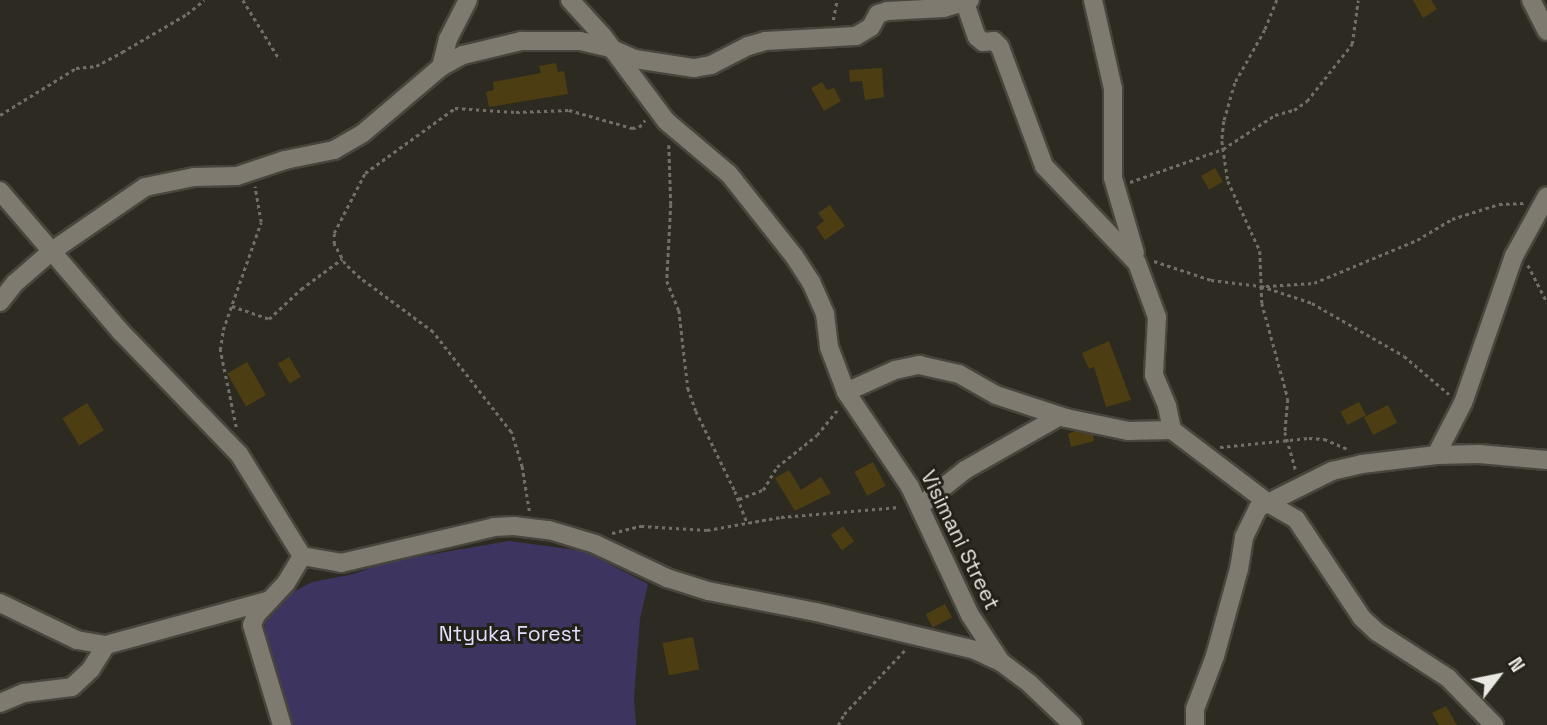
<!DOCTYPE html>
<style>
body{margin:0}
#map{position:relative;width:1547px;height:725px;overflow:hidden;background:#2d2a21;font-family:"Space Grotesk",sans-serif}
div>[style]{position:absolute}
[style*='--x']{left:calc(var(--x)*1px);top:calc(var(--y)*1px);width:calc(var(--w)*1px);rotate:calc(var(--a)*1deg)}
.green>*{inset:0;background:#3d355f}
.building>*{inset:0;background:#4c3e12;transform-origin:0 0}
.path>*{height:2.5px;margin-top:-1.25px;transform-origin:0;background:repeating-linear-gradient(90deg,#726f67 0 3.5px,transparent 0 7px)}
.roads{filter:drop-shadow(2px 0 #48453e) drop-shadow(-2px 0 #48453e) drop-shadow(0 2px #48453e) drop-shadow(0 -2px #48453e)}
.minor>*{height:18px;margin:-9px;padding:0 9px;transform-origin:9px;border-radius:9px;background:#7e7a70}
span{translate:-50% -50%;white-space:nowrap;text-align:center;line-height:1.15;-webkit-text-stroke:6px #232017;paint-order:stroke}
.street-label{font-size:21px;color:#e9e7e1}
.park-label{font-size:21px;color:#e1defe}
.north{position:absolute;left:1463px;top:641px;width:70px;height:70px;-webkit-text-stroke:5px #232017;paint-order:stroke;rotate:58deg;font-size:19px;font-weight:700;line-height:28px;text-align:center;color:#e9e7e1}
.north::after{content:'';display:block;margin:auto;width:24px;height:32px;background:#e9e7e1;clip-path:polygon(50% 0,100% 100%,50% 72%,0 100%)}
</style>
<div id="map">
<div class="green">
<div style="clip-path:polygon(509px 541px,584px 551px,648px 584px,640px 619px,634px 698px,636px 725px,289px 725px,263px 648px,266px 616px,282px 598px,312px 582px,354px 574px,386px 562px)"></div>
</div>
<div class="building">
<div style="clip-path:polygon(1413px 0,1431px 0,1437px 9px,1423px 18px)"></div>
<div style="clip-path:polygon(556px 63px,558px 72px,564px 71px,568px 94px,489px 107px,486px 92px,494px 90px,493px 82px,541px 73px,539px 66px)"></div>
<div style="clip-path:polygon(882px 68px,884px 97px,865px 100px,862px 81px,850px 82px,849px 70px)"></div>
<div style="clip-path:polygon(822px 82px,827px 90px,834px 88px,841px 101px,824px 111px,811px 88px)"></div>
<div style="left:1215px;top:168px;width:16px;height:16px;rotate:60deg"></div>
<div style="clip-path:polygon(830px 205px,845px 226px,825px 240px,816px 227px,824px 221px,818px 213px)"></div>
<div style="clip-path:polygon(1109px 341px,1131px 400px,1106px 407px,1094px 367px,1089px 369px,1082px 353px)"></div>
<div style="left:289px;top:357px;width:23px;height:13px;rotate:59deg"></div>
<div style="left:247px;top:362px;width:38px;height:23px;rotate:60deg"></div>
<div style="left:1359px;top:402px;width:15px;height:21px;rotate:62deg"></div>
<div style="left:87px;top:403px;width:32px;height:29px;rotate:58deg"></div>
<div style="left:1388px;top:405px;width:20px;height:27px;rotate:63deg"></div>
<div style="clip-path:polygon(1075px 431px,1093px 435px,1094px 441px,1071px 447px,1068px 434px)"></div>
<div style="left:873px;top:462px;width:27px;height:21px;rotate:62deg"></div>
<div style="clip-path:polygon(789px 470px,801px 490px,821px 477px,831px 493px,795px 511px,775px 478px)"></div>
<div style="left:843px;top:526px;width:19px;height:15px;rotate:54deg"></div>
<div style="left:945px;top:604px;width:15px;height:22px;rotate:62deg"></div>
<div style="left:693px;top:637px;width:33px;height:31px;rotate:79deg"></div>
<div style="clip-path:polygon(1446px 706px,1457px 725px,1439px 725px,1432px 713px)"></div>
</div>
<div class="path">
<div style="--x:243;--y:0;--w:70;--a:58.3"></div>
<div style="--x:1277;--y:0;--w:32;--a:112"></div>
<div style="--x:1265;--y:30;--w:61;--a:119.5"></div>
<div style="--x:1235;--y:83;--w:40;--a:106"></div>
<div style="--x:1224;--y:121;--w:20;--a:96"></div>
<div style="--x:1222;--y:141;--w:40;--a:81.5"></div>
<div style="--x:1228;--y:181;--w:77;--a:65.4"></div>
<div style="--x:1260;--y:251;--w:52;--a:87.8"></div>
<div style="--x:1262;--y:303;--w:99;--a:74.8"></div>
<div style="--x:1288;--y:399;--w:33;--a:95"></div>
<div style="--x:1285;--y:432;--w:41;--a:74.2"></div>
<div style="--x:833;--y:20;--w:20;--a:-79"></div>
<div style="--x:0;--y:115;--w:89;--a:-31.7"></div>
<div style="--x:76;--y:68;--w:20;--a:-6"></div>
<div style="--x:96;--y:66;--w:30;--a:-28"></div>
<div style="--x:122;--y:52;--w:75;--a:-30.3"></div>
<div style="--x:187;--y:14;--w:22;--a:-39"></div>
<div style="--x:669;--y:145;--w:59;--a:88.1"></div>
<div style="--x:671;--y:204;--w:77;--a:93"></div>
<div style="--x:667;--y:281;--w:31;--a:68"></div>
<div style="--x:679;--y:310;--w:79;--a:83.4"></div>
<div style="--x:688;--y:388;--w:24;--a:71"></div>
<div style="--x:696;--y:411;--w:89;--a:64"></div>
<div style="--x:735;--y:491;--w:33;--a:69"></div>
<div style="--x:1130;--y:182;--w:99;--a:-19.5"></div>
<div style="--x:1223;--y:149;--w:62;--a:-33.2"></div>
<div style="--x:1275;--y:115;--w:20;--a:-15"></div>
<div style="--x:1294;--y:110;--w:16;--a:-35"></div>
<div style="--x:1307;--y:101;--w:73;--a:-51.7"></div>
<div style="--x:1352;--y:44;--w:44;--a:-82.2"></div>
<div style="--x:1154;--y:261;--w:60;--a:18.4"></div>
<div style="--x:1211;--y:280;--w:50;--a:6.8"></div>
<div style="--x:1261;--y:286;--w:54;--a:18.4"></div>
<div style="--x:1312;--y:303;--w:106;--a:29.9"></div>
<div style="--x:1404;--y:356;--w:59;--a:40.2"></div>
<div style="--x:1528;--y:265;--w:42;--a:62.8"></div>
<div style="--x:1266;--y:286;--w:48;--a:-3.6"></div>
<div style="--x:1314;--y:283;--w:112;--a:-22.7"></div>
<div style="--x:1417;--y:240;--w:41;--a:-31"></div>
<div style="--x:1452;--y:219;--w:49;--a:-17.7"></div>
<div style="--x:1499;--y:204;--w:26;--a:-2"></div>
<div style="--x:232;--y:306;--w:39;--a:19"></div>
<div style="--x:269;--y:319;--w:44;--a:-43.2"></div>
<div style="--x:301;--y:289;--w:51;--a:-36.2"></div>
<div style="--x:236;--y:427;--w:79;--a:-101.7"></div>
<div style="--x:220;--y:350;--w:20;--a:-81"></div>
<div style="--x:223;--y:330;--w:114;--a:-70.6"></div>
<div style="--x:261;--y:222;--w:36;--a:-100"></div>
<div style="--x:1220;--y:447;--w:89;--a:-5.8"></div>
<div style="--x:1309;--y:438;--w:15;--a:4"></div>
<div style="--x:1324;--y:439;--w:28;--a:23"></div>
<div style="--x:739;--y:499;--w:26;--a:-21"></div>
<div style="--x:763;--y:490;--w:27;--a:-59"></div>
<div style="--x:777;--y:467;--w:51;--a:-38.7"></div>
<div style="--x:817;--y:435;--w:32;--a:-51"></div>
<div style="--x:529;--y:511;--w:45;--a:-99"></div>
<div style="--x:522;--y:467;--w:37;--a:-107"></div>
<div style="--x:511;--y:432;--w:127;--a:-128"></div>
<div style="--x:433;--y:332;--w:91;--a:-143.5"></div>
<div style="--x:360;--y:278;--w:21;--a:-137"></div>
<div style="--x:345;--y:264;--w:23;--a:-119"></div>
<div style="--x:334;--y:244;--w:11;--a:-90"></div>
<div style="--x:334;--y:233;--w:68;--a:-62.7"></div>
<div style="--x:365;--y:173;--w:111;--a:-35.8"></div>
<div style="--x:455;--y:108;--w:61;--a:3.8"></div>
<div style="--x:516;--y:112;--w:53;--a:-2.2"></div>
<div style="--x:569;--y:110;--w:66;--a:15.9"></div>
<div style="--x:632;--y:128;--w:7;--a:-8"></div>
<div style="--x:639;--y:127;--w:9;--a:-49"></div>
<div style="--x:612;--y:533;--w:30;--a:-14"></div>
<div style="--x:641;--y:526;--w:66;--a:3.5"></div>
<div style="--x:707;--y:530;--w:75;--a:-10"></div>
<div style="--x:781;--y:517;--w:119;--a:-4.8"></div>
<div style="--x:838;--y:725;--w:13;--a:-61"></div>
<div style="--x:844;--y:714;--w:90;--a:-46.4"></div>
</div>
<div class="roads">
<div class="minor">
<div style="--x:570;--y:0;--w:47;--a:47.6"></div>
<div style="--x:602;--y:35;--w:107;--a:53.3"></div>
<div style="--x:666;--y:121;--w:82;--a:40.1"></div>
<div style="--x:729;--y:174;--w:105;--a:51.6"></div>
<div style="--x:794;--y:256;--w:31;--a:57"></div>
<div style="--x:811;--y:282;--w:35;--a:66"></div>
<div style="--x:825;--y:314;--w:33;--a:83"></div>
<div style="--x:829;--y:347;--w:48;--a:69.3"></div>
<div style="--x:846;--y:392;--w:115;--a:56"></div>
<div style="--x:910;--y:487;--w:141;--a:64.9"></div>
<div style="--x:970;--y:615;--w:53;--a:56.6"></div>
<div style="--x:964;--y:0;--w:39;--a:71"></div>
<div style="--x:977;--y:37;--w:8;--a:40"></div>
<div style="--x:983;--y:42;--w:11;--a:-5"></div>
<div style="--x:994;--y:41;--w:8;--a:45"></div>
<div style="--x:1000;--y:47;--w:127;--a:69.7"></div>
<div style="--x:1044;--y:166;--w:134;--a:46.2"></div>
<div style="--x:1137;--y:263;--w:58;--a:69.7"></div>
<div style="--x:1157;--y:317;--w:58;--a:93"></div>
<div style="--x:1154;--y:375;--w:34;--a:67"></div>
<div style="--x:1167;--y:406;--w:25;--a:78"></div>
<div style="--x:1093;--y:0;--w:91;--a:77.3"></div>
<div style="--x:1113;--y:89;--w:89;--a:90"></div>
<div style="--x:1113;--y:178;--w:78;--a:73.7"></div>
<div style="--x:1531;--y:0;--w:35;--a:63"></div>
<div style="--x:441;--y:67;--w:29;--a:-76"></div>
<div style="--x:448;--y:39;--w:44;--a:-62.9"></div>
<div style="--x:0;--y:191;--w:186;--a:49.4"></div>
<div style="--x:121;--y:332;--w:170;--a:46"></div>
<div style="--x:239;--y:454;--w:120;--a:58.3"></div>
<div style="--x:302;--y:556;--w:40;--a:10"></div>
<div style="--x:341;--y:563;--w:157;--a:-13.2"></div>
<div style="--x:494;--y:527;--w:20;--a:-3"></div>
<div style="--x:514;--y:526;--w:35;--a:7"></div>
<div style="--x:549;--y:530;--w:48;--a:16.9"></div>
<div style="--x:595;--y:544;--w:80;--a:25.3"></div>
<div style="--x:667;--y:578;--w:43;--a:17.6"></div>
<div style="--x:708;--y:591;--w:110;--a:11"></div>
<div style="--x:816;--y:612;--w:163;--a:13.4"></div>
<div style="--x:975;--y:650;--w:29;--a:25"></div>
<div style="--x:1001;--y:662;--w:36;--a:37"></div>
<div style="--x:1030;--y:684;--w:59;--a:43.6"></div>
<div style="--x:0;--y:302;--w:24;--a:-52"></div>
<div style="--x:15;--y:283;--w:49;--a:-40.9"></div>
<div style="--x:52;--y:251;--w:113;--a:-34.5"></div>
<div style="--x:145;--y:187;--w:50;--a:-11.5"></div>
<div style="--x:194;--y:177;--w:43;--a:-1.3"></div>
<div style="--x:237;--y:176;--w:51;--a:-18.4"></div>
<div style="--x:285;--y:160;--w:50;--a:-11.5"></div>
<div style="--x:334;--y:150;--w:32;--a:-30"></div>
<div style="--x:362;--y:134;--w:104;--a:-40.3"></div>
<div style="--x:441;--y:67;--w:25;--a:-29"></div>
<div style="--x:463;--y:55;--w:60;--a:-13.6"></div>
<div style="--x:521;--y:41;--w:59;--a:0"></div>
<div style="--x:580;--y:41;--w:31;--a:13"></div>
<div style="--x:610;--y:48;--w:27;--a:24"></div>
<div style="--x:635;--y:59;--w:60;--a:8.7"></div>
<div style="--x:694;--y:68;--w:17;--a:-10"></div>
<div style="--x:711;--y:65;--w:42;--a:-27.2"></div>
<div style="--x:748;--y:46;--w:18;--a:-16"></div>
<div style="--x:765;--y:41;--w:91;--a:-3.1"></div>
<div style="--x:856;--y:36;--w:17;--a:-31"></div>
<div style="--x:871;--y:27;--w:15;--a:-62"></div>
<div style="--x:878;--y:14;--w:9;--a:-18"></div>
<div style="--x:887;--y:11;--w:57;--a:-3"></div>
<div style="--x:944;--y:8;--w:27;--a:-17"></div>
<div style="--x:846;--y:392;--w:54;--a:-24.2"></div>
<div style="--x:895;--y:370;--w:25;--a:-12"></div>
<div style="--x:919;--y:365;--w:41;--a:12.7"></div>
<div style="--x:959;--y:374;--w:43;--a:29.6"></div>
<div style="--x:996;--y:395;--w:74;--a:18.2"></div>
<div style="--x:1066;--y:418;--w:63;--a:11.8"></div>
<div style="--x:1128;--y:431;--w:44;--a:-1.3"></div>
<div style="--x:1172;--y:430;--w:121;--a:37.2"></div>
<div style="--x:1268;--y:503;--w:32;--a:30"></div>
<div style="--x:1296;--y:519;--w:119;--a:56.3"></div>
<div style="--x:1362;--y:618;--w:21;--a:43"></div>
<div style="--x:1377;--y:632;--w:85;--a:32.9"></div>
<div style="--x:1448;--y:678;--w:66;--a:45.6"></div>
<div style="--x:1436;--y:455;--w:59;--a:-62.6"></div>
<div style="--x:1463;--y:403;--w:156;--a:-70.9"></div>
<div style="--x:1514;--y:256;--w:68;--a:-61.2"></div>
<div style="--x:920;--y:506;--w:58;--a:-38.7"></div>
<div style="--x:965;--y:470;--w:109;--a:-29.6"></div>
<div style="--x:0;--y:603;--w:85;--a:25.7"></div>
<div style="--x:77;--y:640;--w:29;--a:10"></div>
<div style="--x:106;--y:645;--w:170;--a:-15.3"></div>
<div style="--x:0;--y:703;--w:26;--a:-23"></div>
<div style="--x:24;--y:693;--w:48;--a:-7.1"></div>
<div style="--x:72;--y:687;--w:26;--a:-43"></div>
<div style="--x:91;--y:669;--w:28;--a:-58"></div>
<div style="--x:282;--y:725;--w:104;--a:-106.7"></div>
<div style="--x:252;--y:625;--w:11;--a:-68"></div>
<div style="--x:256;--y:615;--w:44;--a:-46.8"></div>
<div style="--x:286;--y:583;--w:31;--a:-59"></div>
<div style="--x:1195;--y:725;--w:16;--a:-90"></div>
<div style="--x:1195;--y:709;--w:57;--a:-69.3"></div>
<div style="--x:1215;--y:656;--w:90;--a:-74.6"></div>
<div style="--x:1239;--y:569;--w:32;--a:-81"></div>
<div style="--x:1244;--y:537;--w:32;--a:-64"></div>
<div style="--x:1258;--y:508;--w:83;--a:-26.6"></div>
<div style="--x:1332;--y:471;--w:31;--a:-13"></div>
<div style="--x:1362;--y:464;--w:75;--a:-6.9"></div>
<div style="--x:1436;--y:455;--w:43;--a:-1.3"></div>
<div style="--x:1479;--y:454;--w:68;--a:5"></div>
</div>
</div>
<div class="street-label">
<span style="left:960px;top:540px;rotate:64deg">Visimani Street</span>
</div>
<div class="park-label">
<span style="left:510px;top:634px">Ntyuka Forest</span>
</div>
<div class="north">N</div>
</div>
